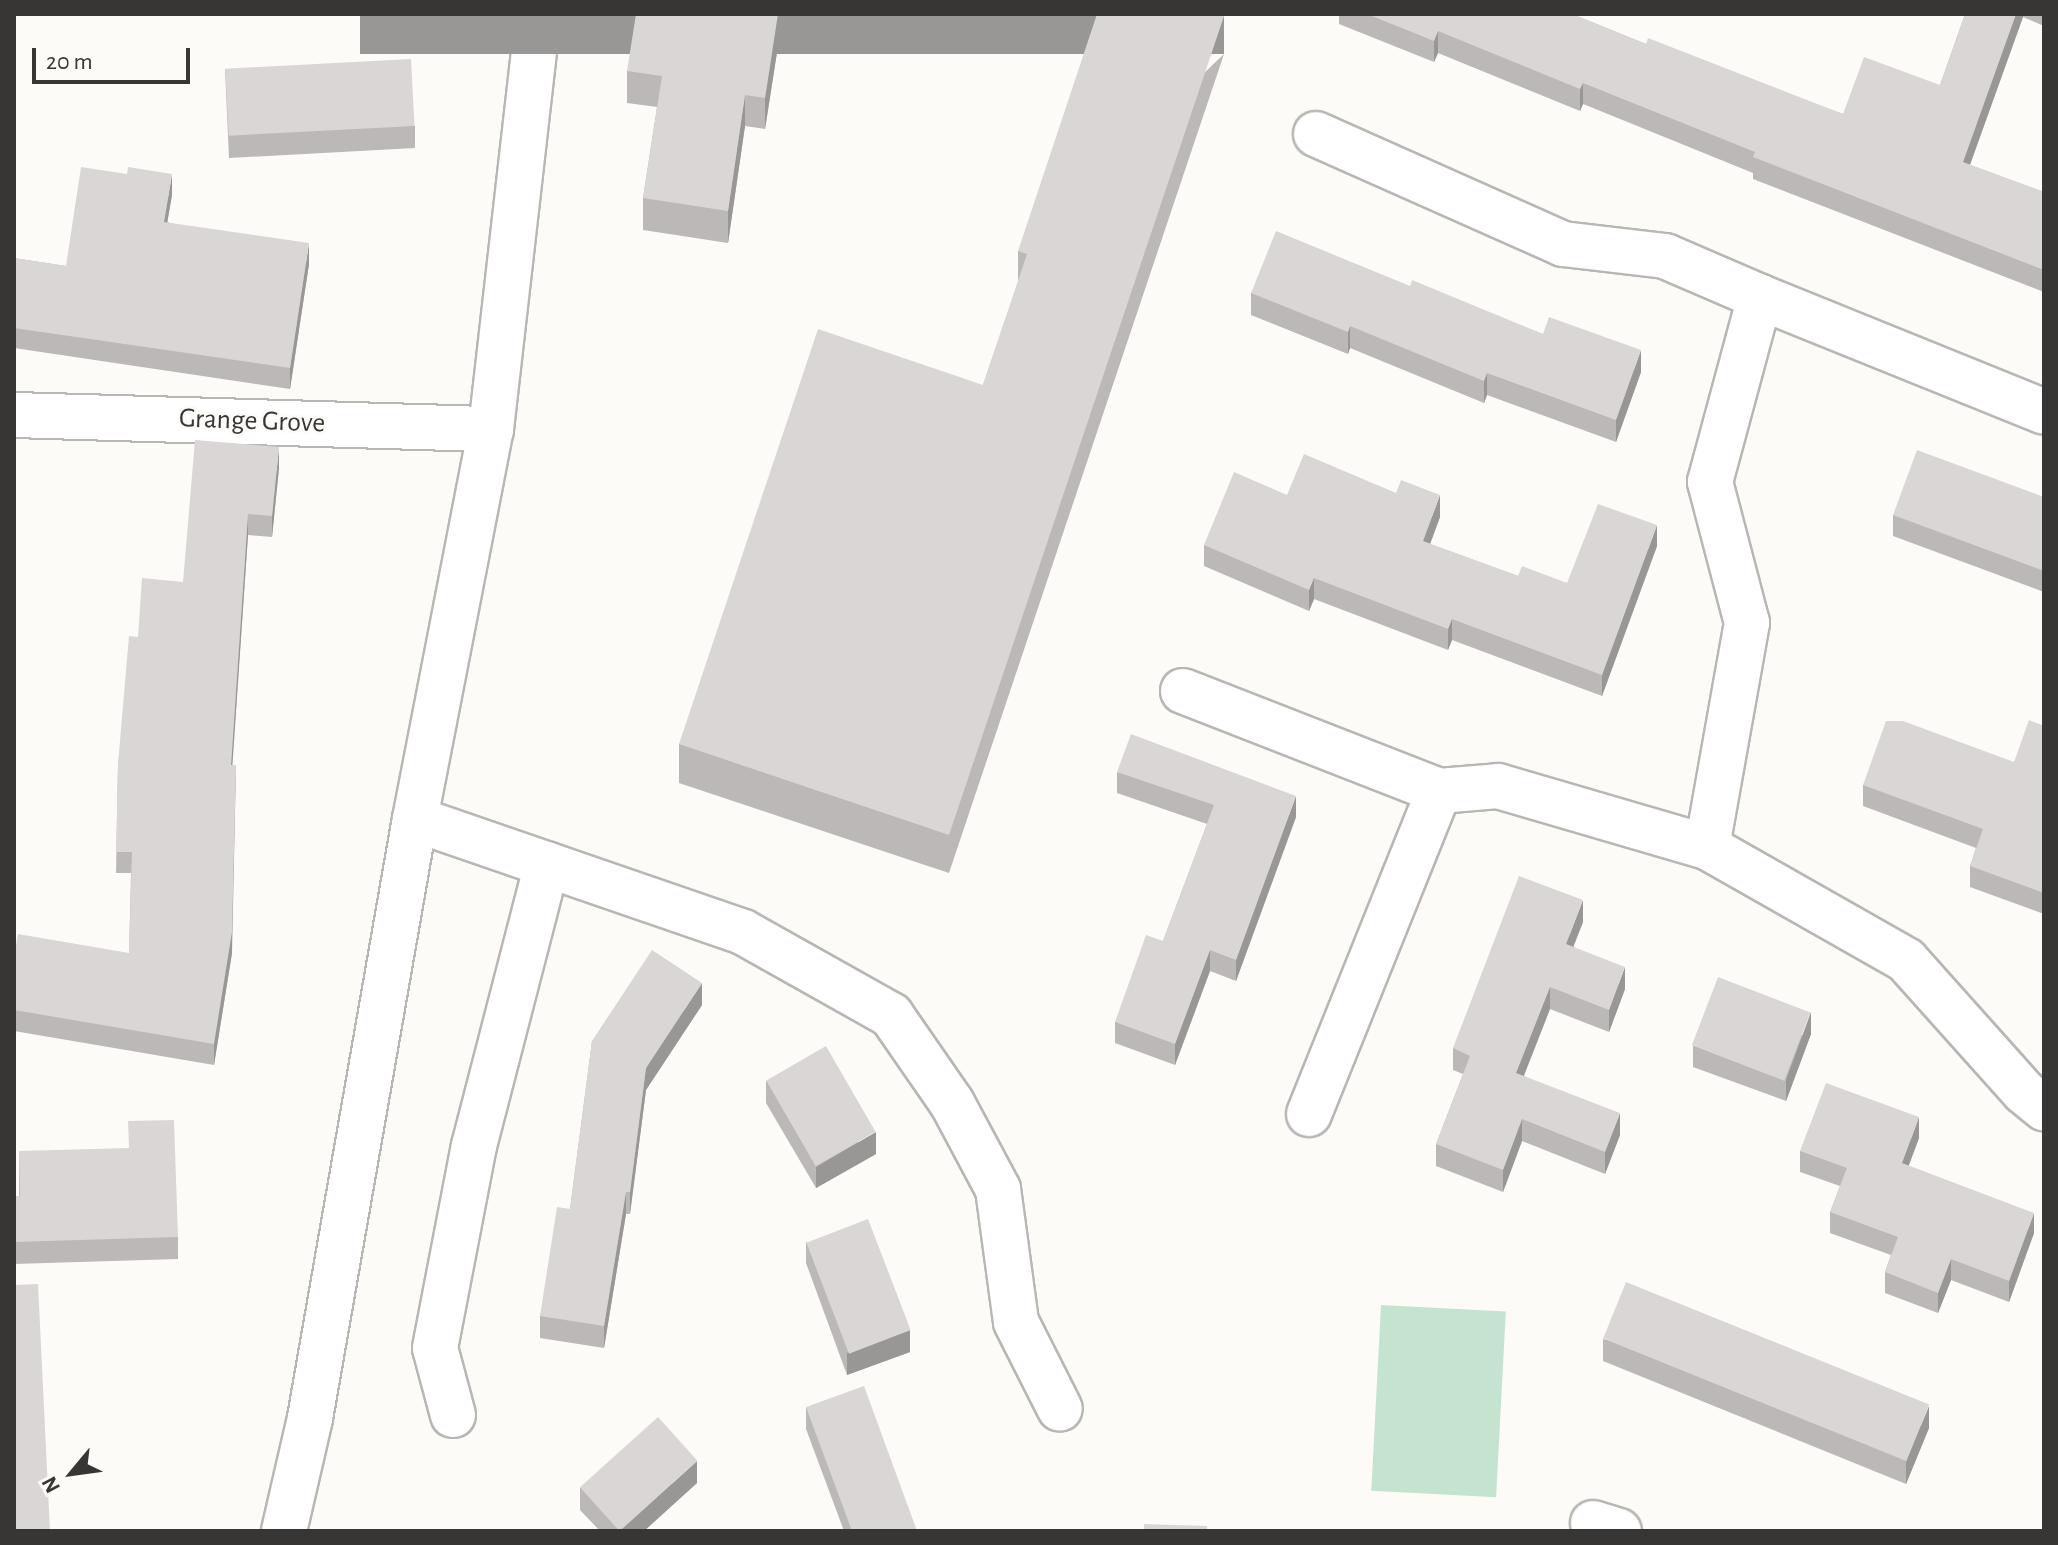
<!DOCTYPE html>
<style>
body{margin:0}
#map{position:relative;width:2058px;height:1545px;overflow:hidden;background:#fdfbf8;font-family:"Alegreya Sans",sans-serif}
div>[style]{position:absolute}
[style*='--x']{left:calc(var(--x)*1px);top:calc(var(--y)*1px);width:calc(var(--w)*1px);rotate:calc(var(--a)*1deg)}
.green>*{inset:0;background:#c4e4d0;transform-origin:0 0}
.roads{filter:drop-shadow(2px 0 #b9b6b4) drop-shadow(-2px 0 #b9b6b4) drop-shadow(0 2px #b9b6b4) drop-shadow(0 -2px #b9b6b4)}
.minor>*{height:44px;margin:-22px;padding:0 22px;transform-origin:22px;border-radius:22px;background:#fff}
.major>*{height:44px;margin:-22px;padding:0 22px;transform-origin:22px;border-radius:22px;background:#fff}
.wall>*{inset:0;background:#bcb8b8}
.shaded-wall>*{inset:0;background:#999696;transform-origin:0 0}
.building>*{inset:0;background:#dbd6d6;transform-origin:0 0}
span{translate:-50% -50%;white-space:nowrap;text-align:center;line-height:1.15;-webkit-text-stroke:6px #fdfbf8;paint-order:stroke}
.street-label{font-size:28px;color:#373635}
.frame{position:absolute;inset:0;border:16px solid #373635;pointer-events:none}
.north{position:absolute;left:32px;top:1433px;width:80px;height:80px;-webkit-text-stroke:6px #fdfbf8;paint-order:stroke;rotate:241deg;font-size:22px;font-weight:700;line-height:32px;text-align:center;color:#373635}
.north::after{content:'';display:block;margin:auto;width:28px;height:36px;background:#373635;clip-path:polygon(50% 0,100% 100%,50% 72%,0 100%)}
.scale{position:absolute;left:32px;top:48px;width:158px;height:36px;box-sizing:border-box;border:4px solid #373635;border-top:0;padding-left:10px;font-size:24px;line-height:28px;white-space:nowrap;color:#373635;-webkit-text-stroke:6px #fdfbf8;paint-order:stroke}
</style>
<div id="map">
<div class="green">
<div style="left:1381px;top:1305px;width:125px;height:186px;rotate:3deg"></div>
</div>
<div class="roads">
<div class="minor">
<div style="--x:1316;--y:134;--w:270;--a:24"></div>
<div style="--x:1563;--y:244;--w:103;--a:6.7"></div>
<div style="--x:1665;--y:256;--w:103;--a:23.3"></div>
<div style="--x:14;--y:415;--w:477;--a:1.7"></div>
<div style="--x:1183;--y:691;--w:275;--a:21.3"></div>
<div style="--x:1439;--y:791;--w:59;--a:-4.8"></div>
<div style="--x:1498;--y:786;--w:218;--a:16.3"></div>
<div style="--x:1707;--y:847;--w:229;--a:29.6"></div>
<div style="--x:1906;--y:960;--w:177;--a:48.2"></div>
<div style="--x:2024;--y:1092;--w:26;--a:39"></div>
<div style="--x:415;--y:819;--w:347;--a:19"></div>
<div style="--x:743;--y:932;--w:170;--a:29.3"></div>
<div style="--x:891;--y:1015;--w:107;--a:55.3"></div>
<div style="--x:952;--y:1103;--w:98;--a:61.9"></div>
<div style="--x:998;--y:1189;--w:134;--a:82.3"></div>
<div style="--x:1016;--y:1322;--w:97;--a:63.2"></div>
<div style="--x:1707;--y:847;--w:228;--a:-79.9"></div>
<div style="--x:1747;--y:623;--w:146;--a:-104.7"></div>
<div style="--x:1710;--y:482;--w:192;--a:-74.9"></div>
<div style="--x:1760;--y:297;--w:306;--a:22"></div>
<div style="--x:1309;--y:1114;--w:348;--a:-68.1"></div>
<div style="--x:453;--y:1415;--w:69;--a:-105"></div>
<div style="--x:435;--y:1348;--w:206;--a:-79.1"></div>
<div style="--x:474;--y:1146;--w:291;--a:-75.5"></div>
<div style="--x:1593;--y:1523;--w:27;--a:17"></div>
</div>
<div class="major">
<div style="--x:284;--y:1531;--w:116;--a:-77"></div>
<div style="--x:310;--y:1418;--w:608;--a:-80.06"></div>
<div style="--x:415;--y:819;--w:397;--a:-79"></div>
<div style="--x:491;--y:429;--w:418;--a:-83.5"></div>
</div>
</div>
<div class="wall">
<div style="clip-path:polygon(783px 14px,765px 129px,745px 126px,728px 243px,643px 230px,643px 198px,657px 107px,627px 103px,627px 71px)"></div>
<div style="clip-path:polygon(1339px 14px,1572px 14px,1646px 44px,1843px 114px,1940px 85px,1965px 14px,2044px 14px,2044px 26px,2023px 17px,1970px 165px,2044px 192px,2044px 292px,1753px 179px,1753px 173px,1583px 104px,1580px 111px,1438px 53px,1434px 62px,1339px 24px)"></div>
<div style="clip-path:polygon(1224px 54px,949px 873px,679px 783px,679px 744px,983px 385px,1018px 282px,1018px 251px)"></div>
<div style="clip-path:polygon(225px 69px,415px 126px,415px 148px,229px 158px)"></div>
<div style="clip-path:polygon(172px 195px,167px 222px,309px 264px,290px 389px,14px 348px,14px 258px,66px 266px)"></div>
<div style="clip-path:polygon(1410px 286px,1543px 334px,1641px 372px,1616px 442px,1487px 395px,1484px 403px,1350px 348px,1348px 354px,1251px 315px,1251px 293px)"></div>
<div style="clip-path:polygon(279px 468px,272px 537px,248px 535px,232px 765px,232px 953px,214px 1065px,14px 1031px,14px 957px,129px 953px,131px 873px,116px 873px,118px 764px,138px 637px)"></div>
<div style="clip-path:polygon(1287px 495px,1440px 517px,1430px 544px,1518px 576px,1567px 583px,1657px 546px,1602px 696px,1452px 640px,1448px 650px,1314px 599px,1309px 611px,1204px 566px,1204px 545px)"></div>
<div style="clip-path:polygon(2044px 497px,2044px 592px,1893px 536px,1893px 515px)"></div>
<div style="clip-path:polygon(2044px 726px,2044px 914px,1970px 887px,1970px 866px,1976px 848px,1863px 806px,1863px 785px,2014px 762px)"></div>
<div style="clip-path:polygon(1117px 772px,1296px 817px,1236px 981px,1210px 971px,1175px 1065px,1115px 1043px,1115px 1022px,1163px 941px,1207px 824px,1117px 793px)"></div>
<div style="clip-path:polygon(1583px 922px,1573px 946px,1625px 989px,1609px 1032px,1550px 1009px,1524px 1076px,1620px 1135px,1605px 1174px,1522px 1141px,1503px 1192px,1436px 1166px,1436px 1144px,1463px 1074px,1453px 1070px,1453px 1048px)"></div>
<div style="clip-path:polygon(702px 1005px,646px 1090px,630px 1214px,626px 1214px,604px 1348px,540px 1338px,540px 1316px,570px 1209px,592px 1041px)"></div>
<div style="clip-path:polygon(1811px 1034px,1786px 1101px,1693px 1067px,1693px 1046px)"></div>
<div style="clip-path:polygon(766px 1081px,876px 1154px,816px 1188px,766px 1103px)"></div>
<div style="clip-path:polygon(1919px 1138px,1908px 1166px,2034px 1233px,2009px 1302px,1951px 1280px,1938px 1313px,1885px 1293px,1885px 1272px,1891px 1255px,1830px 1233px,1830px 1212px,1840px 1186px,1800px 1172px,1800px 1151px)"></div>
<div style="clip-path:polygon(19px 1151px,178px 1237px,178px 1259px,14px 1264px,14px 1196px,19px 1196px)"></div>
<div style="clip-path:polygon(806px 1242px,910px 1352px,847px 1375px,806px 1263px)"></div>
<div style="clip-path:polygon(1603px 1339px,1929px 1428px,1906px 1484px,1603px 1361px)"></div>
<div style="clip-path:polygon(806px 1407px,917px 1531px,844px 1531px,806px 1429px)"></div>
<div style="clip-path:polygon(697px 1483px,644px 1531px,600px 1531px,580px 1510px,580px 1488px)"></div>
</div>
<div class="shaded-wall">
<div style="clip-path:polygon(778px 14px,783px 14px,765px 129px,765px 98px)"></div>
<div style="clip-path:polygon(2016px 14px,2023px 14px,2023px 17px,1963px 184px,1963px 162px)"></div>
<div style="left:1224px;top:16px;width:38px;height:864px;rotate:90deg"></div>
<div style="clip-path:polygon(1438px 31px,1438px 53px,1434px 62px,1434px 41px)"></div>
<div style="clip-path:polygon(1583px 83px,1583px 104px,1580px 111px,1580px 89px)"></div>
<div style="clip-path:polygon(745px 95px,745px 126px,728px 243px,728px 211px)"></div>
<div style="clip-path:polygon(172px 174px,172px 195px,164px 242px,164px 222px)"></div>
<div style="clip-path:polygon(309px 243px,309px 264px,290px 389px,290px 368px)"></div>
<div style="clip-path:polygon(1350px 326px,1350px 348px,1348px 354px,1348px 332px)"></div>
<div style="clip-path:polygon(1641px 350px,1641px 372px,1616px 442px,1616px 420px)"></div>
<div style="clip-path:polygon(1487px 373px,1487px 395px,1484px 403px,1484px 381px)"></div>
<div style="clip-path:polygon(279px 447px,279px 468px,272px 537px,272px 516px)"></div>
<div style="clip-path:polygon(1440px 495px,1440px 517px,1423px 563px,1423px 541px)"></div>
<div style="clip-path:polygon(248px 514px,248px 535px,231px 786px,231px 765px)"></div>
<div style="clip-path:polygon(1657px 525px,1657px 546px,1602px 696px,1602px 675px)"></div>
<div style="clip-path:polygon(1314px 578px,1314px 599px,1309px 611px,1309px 590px)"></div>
<div style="clip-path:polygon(1452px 619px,1452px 640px,1448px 650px,1448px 629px)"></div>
<div style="clip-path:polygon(236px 765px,232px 953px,214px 1065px,214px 1044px)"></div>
<div style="clip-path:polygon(1296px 796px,1296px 817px,1236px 981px,1236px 960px)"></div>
<div style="clip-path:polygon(1583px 900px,1583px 922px,1566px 966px,1566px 944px)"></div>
<div style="clip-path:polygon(1210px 950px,1210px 971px,1175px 1065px,1175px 1044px)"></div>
<div style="clip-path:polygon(1625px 967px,1625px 989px,1609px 1032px,1609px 1010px)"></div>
<div style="clip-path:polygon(702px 983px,702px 1005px,646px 1090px,630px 1214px,630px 1192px,646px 1068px)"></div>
<div style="clip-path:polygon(1550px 987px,1550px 1009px,1516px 1095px,1516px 1073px)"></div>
<div style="clip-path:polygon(1811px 1012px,1811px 1034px,1786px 1101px,1786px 1080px)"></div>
<div style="clip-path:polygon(1620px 1113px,1620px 1135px,1605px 1174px,1605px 1152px)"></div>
<div style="clip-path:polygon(1919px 1117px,1919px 1138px,1902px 1184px,1902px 1163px)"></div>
<div style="clip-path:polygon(1522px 1119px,1522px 1141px,1503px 1192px,1503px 1170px)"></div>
<div style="clip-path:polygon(876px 1132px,876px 1154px,816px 1188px,816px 1167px)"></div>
<div style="clip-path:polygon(626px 1192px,626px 1214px,604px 1348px,604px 1326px)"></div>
<div style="clip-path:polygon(2034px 1213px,2034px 1233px,2009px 1302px,2009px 1281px)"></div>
<div style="clip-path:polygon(1951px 1259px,1951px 1280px,1938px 1313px,1938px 1293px)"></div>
<div style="clip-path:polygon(910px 1330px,910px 1352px,847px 1375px,847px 1353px)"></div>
<div style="clip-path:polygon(1929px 1406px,1929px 1428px,1906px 1484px,1906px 1462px)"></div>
<div style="clip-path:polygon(697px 1461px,697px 1483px,644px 1531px,620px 1531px)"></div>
</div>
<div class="building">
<div style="clip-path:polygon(636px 14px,778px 14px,765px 98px,745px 95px,728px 211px,643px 198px,662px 76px,627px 71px)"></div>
<div style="clip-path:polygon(1097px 14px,1220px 14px,1224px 16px,949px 835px,679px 744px,818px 329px,983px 385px,1027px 254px,1018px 251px)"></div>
<div style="clip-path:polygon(1367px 14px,1572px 14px,1646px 44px,1648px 38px,1843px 114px,1864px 57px,1940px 85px,1965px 14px,2016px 14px,1963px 162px,2044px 192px,2044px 270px,1753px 157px,1755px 152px,1583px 83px,1580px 89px,1438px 31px,1434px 41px)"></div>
<div style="left:411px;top:59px;width:67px;height:186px;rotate:87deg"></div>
<div style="clip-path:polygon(81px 167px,127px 174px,128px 167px,172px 174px,164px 222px,309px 243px,290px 368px,14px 328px,14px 258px,66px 266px)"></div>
<div style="clip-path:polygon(1276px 231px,1410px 286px,1412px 280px,1543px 334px,1549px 317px,1641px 350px,1616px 420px,1487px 373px,1484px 381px,1350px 326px,1348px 332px,1251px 293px)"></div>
<div style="clip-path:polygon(195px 440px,279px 447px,272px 516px,248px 514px,231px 765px,236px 765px,232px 932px,214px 1044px,14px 1010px,14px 957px,18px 934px,129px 953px,132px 852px,116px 852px,118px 764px,129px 636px,138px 637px,142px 578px,183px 582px)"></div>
<div style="clip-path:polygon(1917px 450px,2044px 497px,2044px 571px,1893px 515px)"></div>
<div style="clip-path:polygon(1304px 454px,1396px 493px,1401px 480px,1440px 495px,1423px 541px,1518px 576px,1522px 566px,1567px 583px,1598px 504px,1657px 525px,1602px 675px,1452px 619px,1448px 629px,1314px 578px,1309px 590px,1204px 545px,1234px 472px,1287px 495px)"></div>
<div style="clip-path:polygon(2029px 720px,2044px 726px,2044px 893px,1970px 866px,1983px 829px,1863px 785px,1886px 721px,1903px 721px,2014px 762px)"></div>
<div style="clip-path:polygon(1131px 734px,1296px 796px,1236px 960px,1210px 950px,1175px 1044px,1115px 1022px,1146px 935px,1163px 941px,1214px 805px,1117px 772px)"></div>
<div style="clip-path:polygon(1519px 876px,1583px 900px,1566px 944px,1625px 967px,1609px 1010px,1550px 987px,1516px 1073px,1620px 1113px,1605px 1152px,1522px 1119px,1503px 1170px,1436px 1144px,1470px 1056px,1453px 1048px)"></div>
<div style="clip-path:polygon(652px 950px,702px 983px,646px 1068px,630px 1192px,626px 1192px,604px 1326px,540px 1316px,557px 1207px,570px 1209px,592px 1041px)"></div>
<div style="left:1718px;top:977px;width:99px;height:73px;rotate:21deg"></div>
<div style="left:826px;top:1046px;width:99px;height:69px;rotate:60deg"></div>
<div style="clip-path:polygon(1826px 1083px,1919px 1117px,1902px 1163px,2034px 1213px,2009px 1281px,1951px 1259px,1938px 1293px,1885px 1272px,1898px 1237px,1830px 1212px,1847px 1168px,1800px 1151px)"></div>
<div style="clip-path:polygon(174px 1120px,178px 1237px,14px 1242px,14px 1196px,20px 1196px,19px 1151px,129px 1148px,128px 1121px)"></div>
<div style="left:868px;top:1219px;width:119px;height:66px;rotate:69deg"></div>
<div style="left:1626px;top:1282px;width:327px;height:61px;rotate:22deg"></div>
<div style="clip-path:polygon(38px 1284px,50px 1531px,14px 1531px,14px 1285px)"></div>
<div style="clip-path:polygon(864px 1386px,917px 1531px,852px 1531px,806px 1407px)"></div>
<div style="left:658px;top:1417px;width:59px;height:105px;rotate:48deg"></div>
<div style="clip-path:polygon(1144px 1524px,1207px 1526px,1207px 1531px,1144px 1531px)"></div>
</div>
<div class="street-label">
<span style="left:252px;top:421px;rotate:2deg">Grange Grove</span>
</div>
<div class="frame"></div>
<div class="north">N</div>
<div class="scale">20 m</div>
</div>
